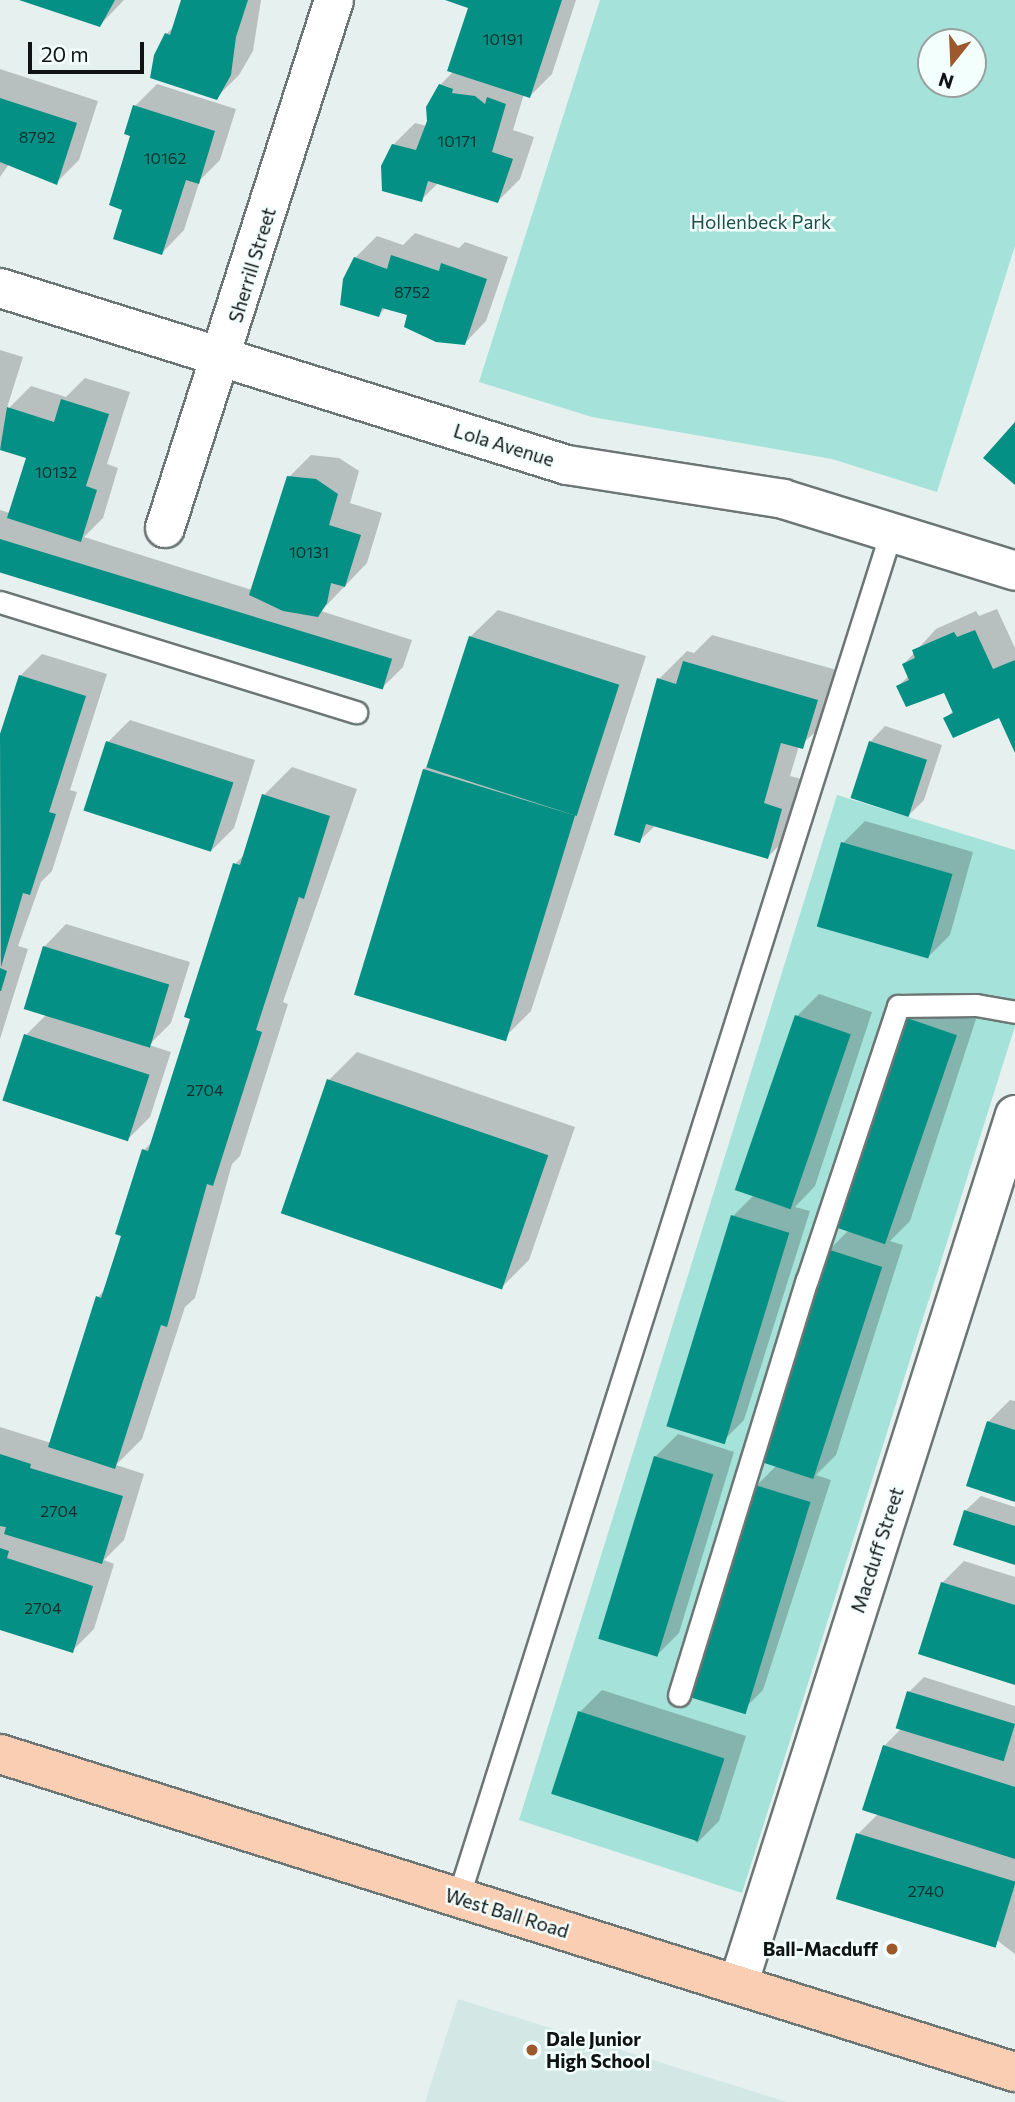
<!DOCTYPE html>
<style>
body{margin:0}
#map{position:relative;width:1015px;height:2102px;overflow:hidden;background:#e6f1ef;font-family:Commissioner,sans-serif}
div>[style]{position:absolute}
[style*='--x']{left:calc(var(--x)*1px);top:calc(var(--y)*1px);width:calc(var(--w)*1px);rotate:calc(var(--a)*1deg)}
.built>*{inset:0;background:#d3e8e4}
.green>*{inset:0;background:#a5e2d9}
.shadow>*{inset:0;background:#0003}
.building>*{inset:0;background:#049084;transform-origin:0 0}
.roads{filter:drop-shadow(2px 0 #6c7674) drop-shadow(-2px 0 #6c7674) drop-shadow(0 2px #6c7674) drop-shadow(0 -2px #6c7674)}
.lane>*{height:21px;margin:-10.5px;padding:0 10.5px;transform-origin:10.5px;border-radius:10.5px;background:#fff}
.street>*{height:38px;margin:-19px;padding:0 19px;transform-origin:19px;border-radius:19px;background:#fff}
.secondary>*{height:38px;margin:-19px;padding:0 19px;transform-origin:19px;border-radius:19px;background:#fff}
.primary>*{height:38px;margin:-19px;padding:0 19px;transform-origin:19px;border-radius:19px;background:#faceb3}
.dots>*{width:19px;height:19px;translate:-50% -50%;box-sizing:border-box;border:4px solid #f3fffd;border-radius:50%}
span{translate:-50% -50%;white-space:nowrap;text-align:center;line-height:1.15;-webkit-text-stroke:5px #f3fffd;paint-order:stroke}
.number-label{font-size:16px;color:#0c322e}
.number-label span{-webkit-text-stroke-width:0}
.park-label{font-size:19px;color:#1d4e48}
.street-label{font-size:19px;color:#0f1312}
.poi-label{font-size:19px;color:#0f1312;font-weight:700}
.right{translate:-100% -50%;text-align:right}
.left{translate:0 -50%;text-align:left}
.north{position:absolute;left:917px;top:28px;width:70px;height:70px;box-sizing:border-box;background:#f3fffd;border:2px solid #98a19f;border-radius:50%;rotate:198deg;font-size:19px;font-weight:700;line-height:28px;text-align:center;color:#0f1312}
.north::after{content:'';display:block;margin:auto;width:24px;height:32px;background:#9d592b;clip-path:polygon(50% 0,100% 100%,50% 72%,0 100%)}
.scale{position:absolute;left:28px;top:42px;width:116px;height:32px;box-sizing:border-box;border:4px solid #0f1312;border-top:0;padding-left:9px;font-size:21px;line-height:24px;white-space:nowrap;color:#0f1312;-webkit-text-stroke:5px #f3fffd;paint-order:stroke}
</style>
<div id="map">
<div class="built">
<div style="clip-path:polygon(458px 1999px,787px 2102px,425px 2102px)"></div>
</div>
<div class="green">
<div style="clip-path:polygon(evenodd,600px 0,1015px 0,1015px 246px,937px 492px,832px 459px,592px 417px,479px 382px,600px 0,931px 42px,973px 42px,973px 84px,931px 84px,931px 42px)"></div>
<div style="clip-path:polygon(837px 795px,1015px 850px,1015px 1026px,742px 1893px,519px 1820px)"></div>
</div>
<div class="shadow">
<div style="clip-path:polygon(22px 0,124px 0,100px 25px)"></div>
<div style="clip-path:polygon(183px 0,261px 0,253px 51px,239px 75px,216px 98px,166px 34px,174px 27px)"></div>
<div style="clip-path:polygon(449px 0,576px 0,552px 74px,530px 96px,524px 94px,513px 130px,534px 137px,520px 179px,498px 201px,438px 183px,421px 200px,393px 145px,415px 123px,427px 126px,440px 85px,454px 71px,470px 7px)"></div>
<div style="clip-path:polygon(0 69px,98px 101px,79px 160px,57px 182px,9px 164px,0 177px)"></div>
<div style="clip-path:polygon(157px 84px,236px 109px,220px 160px,200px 180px,184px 230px,162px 253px,124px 209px,135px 106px)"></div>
<div style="clip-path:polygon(415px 233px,459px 248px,465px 242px,508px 257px,486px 321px,464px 344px,409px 314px,386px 307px,379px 315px,355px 258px,377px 236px,403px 245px)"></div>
<div style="clip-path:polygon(0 350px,23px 357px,6px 411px,31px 386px,66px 397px,85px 378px,130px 392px,107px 464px,118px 468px,103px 518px,84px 537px,252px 590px,289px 477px,311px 455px,339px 458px,359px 471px,350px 503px,382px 513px,367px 563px,321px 611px,412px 640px,403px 667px,381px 689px,0 569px,0 510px,10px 513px,28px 457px,0 448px)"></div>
<div style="clip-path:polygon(997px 609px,1015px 648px,1015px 748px,1000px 715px,946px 718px,954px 710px,945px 690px,898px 686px,909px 676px,904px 664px,936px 629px,976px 611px,979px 616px)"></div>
<div style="clip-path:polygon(498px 610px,646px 656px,531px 1011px,503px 1039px,424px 769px,430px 764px,470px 637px)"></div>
<div style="clip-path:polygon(712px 635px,844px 672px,831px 719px,799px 746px,790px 776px,809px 781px,795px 829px,768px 857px,656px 825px,639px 841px,659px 679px,687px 651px,694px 653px)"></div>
<div style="clip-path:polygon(42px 654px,107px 674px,70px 790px,77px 792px,52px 871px,41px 882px,18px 946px,28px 949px,0 1039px,0 740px,20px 676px)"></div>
<div style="clip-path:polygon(130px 720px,255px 760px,234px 828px,212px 850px,108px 742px)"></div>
<div style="clip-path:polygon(885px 726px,942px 745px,924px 800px,909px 815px,870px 742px)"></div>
<div style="clip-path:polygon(292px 767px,357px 789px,283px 1002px,288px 1004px,240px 1156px,232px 1164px,195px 1298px,185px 1307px,142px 1439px,116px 1465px,144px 1474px,124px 1540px,104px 1560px,114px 1564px,94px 1629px,72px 1651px,0 1628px,0 1427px,51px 1443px,98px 1297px,106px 1289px,123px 1235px,144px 1150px,154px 1140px,193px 1018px,235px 864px,245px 854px,264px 795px)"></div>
<div style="clip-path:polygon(865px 821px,973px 852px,950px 935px,928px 957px,843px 843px)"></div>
<div style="clip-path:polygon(66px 924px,190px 962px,171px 1023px,149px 1045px,171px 1052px,150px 1117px,128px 1139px,26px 1035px,47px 1014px,44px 947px)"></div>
<div style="clip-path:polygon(819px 994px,872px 1012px,815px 1186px,795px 1207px,810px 1211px,744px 1420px,722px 1442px,733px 1216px,754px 1195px,797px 1016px)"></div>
<div style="clip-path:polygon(927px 996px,978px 1013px,910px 1221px,890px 1241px,903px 1245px,836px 1455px,816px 1475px,831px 1480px,763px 1690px,741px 1712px,689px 1695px,757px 1485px,777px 1465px,829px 1250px,849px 1230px,905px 1018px)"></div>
<div style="clip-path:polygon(357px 1052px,575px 1127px,529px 1260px,501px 1288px,329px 1080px)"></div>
<div style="clip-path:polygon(1010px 1400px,1015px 1401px,1015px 1500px,988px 1422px)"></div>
<div style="clip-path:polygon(678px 1434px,734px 1452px,679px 1633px,657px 1655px,655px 1457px)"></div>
<div style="clip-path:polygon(981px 1496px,1015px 1507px,1015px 1563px,965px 1511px)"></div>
<div style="clip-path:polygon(964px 1561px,1015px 1577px,1015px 1683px,942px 1583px)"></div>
<div style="clip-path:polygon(924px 1677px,1015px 1706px,1015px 1954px,858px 1834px,878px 1814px,884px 1746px,902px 1728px,909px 1692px)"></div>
<div style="clip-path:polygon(602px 1690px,746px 1736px,719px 1821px,697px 1843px,580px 1712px)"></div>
</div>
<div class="building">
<div style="clip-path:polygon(19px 0,115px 0,100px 27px)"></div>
<div style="clip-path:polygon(181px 0,248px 0,236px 37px,231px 75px,217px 100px,150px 78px,154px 55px,165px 33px,170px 35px)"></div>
<div style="clip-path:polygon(445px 0,562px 0,530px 98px,447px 71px,468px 8px)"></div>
<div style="clip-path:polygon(439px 84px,453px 89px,452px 93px,475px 96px,485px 104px,487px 97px,506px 104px,492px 152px,513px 159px,498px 203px,428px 181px,422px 202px,382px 191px,381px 166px,392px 144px,416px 150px,427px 121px,426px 107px)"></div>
<div style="clip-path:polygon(0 98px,77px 123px,57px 185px,0 162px)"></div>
<div style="clip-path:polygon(133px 105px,215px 131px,199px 184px,186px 180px,162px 255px,113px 239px,122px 210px,109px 205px,130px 136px,124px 134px)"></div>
<div style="clip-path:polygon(391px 255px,439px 271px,441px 263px,487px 279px,465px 345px,436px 342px,404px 327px,407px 315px,382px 308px,379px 317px,340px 305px,343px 279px,354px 257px,387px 269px)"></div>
<div style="clip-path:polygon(61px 399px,109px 414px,86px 486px,97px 490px,81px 542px,7px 518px,26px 458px,0 450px,7px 407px,54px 422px)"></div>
<div style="clip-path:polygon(1015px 422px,1015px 485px,983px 458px)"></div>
<div style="clip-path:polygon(287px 476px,316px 479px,338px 494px,329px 525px,361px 535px,345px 587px,331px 583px,327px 603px,318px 617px,283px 611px,249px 595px)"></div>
<div style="left:0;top:539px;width:410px;height:32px;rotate:17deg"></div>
<div style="clip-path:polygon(975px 630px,993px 669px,1015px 660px,1015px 753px,999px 718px,953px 738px,943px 718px,953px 713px,944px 693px,906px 707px,896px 686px,909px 680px,902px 664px,915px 658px,912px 650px,954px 632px,957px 637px)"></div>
<div style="left:469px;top:636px;width:158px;height:138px;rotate:18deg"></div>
<div style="clip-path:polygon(683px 661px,818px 700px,803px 749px,781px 743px,764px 803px,782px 809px,768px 859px,646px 824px,640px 843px,614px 835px,657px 678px,676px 684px)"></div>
<div style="clip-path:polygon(19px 675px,86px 696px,49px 812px,56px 814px,30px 895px,23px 893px,1px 967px,0 734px)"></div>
<div style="left:106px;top:741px;width:134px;height:73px;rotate:18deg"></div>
<div style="left:869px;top:741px;width:61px;height:60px;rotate:18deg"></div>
<div style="left:423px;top:769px;width:159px;height:236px;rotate:17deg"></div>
<div style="clip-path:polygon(262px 794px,330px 816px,304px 899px,299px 897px,256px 1030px,262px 1032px,213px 1186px,207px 1184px,167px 1327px,161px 1325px,115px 1469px,48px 1447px,96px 1296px,101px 1298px,121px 1236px,115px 1234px,142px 1149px,148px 1151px,190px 1019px,184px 1017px,233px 863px,240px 865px)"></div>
<div style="left:841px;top:842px;width:116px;height:88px;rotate:16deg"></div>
<div style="left:43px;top:946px;width:132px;height:66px;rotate:17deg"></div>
<div style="clip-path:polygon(0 968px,7px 971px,1px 991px,0 991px)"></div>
<div style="left:795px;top:1015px;width:59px;height:185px;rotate:19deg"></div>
<div style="left:904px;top:1017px;width:56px;height:221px;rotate:19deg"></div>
<div style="left:24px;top:1034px;width:132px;height:70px;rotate:18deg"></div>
<div style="left:327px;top:1079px;width:234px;height:142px;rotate:19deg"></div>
<div style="left:731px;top:1215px;width:61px;height:221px;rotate:17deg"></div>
<div style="left:827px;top:1249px;width:58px;height:223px;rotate:18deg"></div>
<div style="clip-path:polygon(987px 1421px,1015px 1430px,1015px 1502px,966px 1486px)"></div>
<div style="clip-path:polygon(0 1454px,31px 1464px,30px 1468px,123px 1496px,102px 1564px,4px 1534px,6px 1527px,0 1526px)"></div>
<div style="left:654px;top:1456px;width:62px;height:191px;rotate:17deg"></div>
<div style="left:755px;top:1485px;width:58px;height:222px;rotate:17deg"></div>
<div style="clip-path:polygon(964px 1510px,1015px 1526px,1015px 1565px,953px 1545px)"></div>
<div style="clip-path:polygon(0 1548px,9px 1551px,7px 1558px,93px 1586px,73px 1653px,0 1630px)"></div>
<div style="clip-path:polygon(941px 1582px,1015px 1605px,1015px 1685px,918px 1654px)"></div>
<div style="left:907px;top:1691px;width:113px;height:39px;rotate:17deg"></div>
<div style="left:578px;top:1711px;width:154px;height:87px;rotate:18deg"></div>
<div style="clip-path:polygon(883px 1745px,1015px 1787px,1015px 1859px,862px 1810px)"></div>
<div style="left:856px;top:1833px;width:167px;height:69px;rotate:17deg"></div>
</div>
<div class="roads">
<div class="lane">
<div style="--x:0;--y:602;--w:373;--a:17.2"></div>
<div style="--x:679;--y:1695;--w:434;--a:-72.9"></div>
<div style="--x:807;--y:1280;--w:289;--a:-71.6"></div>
<div style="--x:898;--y:1006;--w:78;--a:-0.7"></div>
<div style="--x:976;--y:1005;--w:40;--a:10"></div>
<div style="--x:458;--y:1898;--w:1433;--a:-72.41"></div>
</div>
<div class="street">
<div style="--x:165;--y:528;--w:554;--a:-72.25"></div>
<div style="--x:738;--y:1985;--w:913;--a:-72.34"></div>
</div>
<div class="secondary">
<div style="--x:0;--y:288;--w:594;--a:17.34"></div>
<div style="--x:567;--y:465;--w:219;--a:8.9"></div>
<div style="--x:783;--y:499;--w:243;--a:17.2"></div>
</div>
<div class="primary">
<div style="--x:0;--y:1754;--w:1064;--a:17.4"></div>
</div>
</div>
<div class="dots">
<div style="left:892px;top:1949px;background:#9d592b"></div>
<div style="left:532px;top:2050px;background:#9d592b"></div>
</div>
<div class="number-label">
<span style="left:503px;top:39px">10191</span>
<span style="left:37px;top:137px">8792</span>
<span style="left:457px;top:141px">10171</span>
<span style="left:165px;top:158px">10162</span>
<span style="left:412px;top:292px">8752</span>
<span style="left:56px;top:472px">10132</span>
<span style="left:309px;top:552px">10131</span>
<span style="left:205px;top:1090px">2704</span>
<span style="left:59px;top:1511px">2704</span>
<span style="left:43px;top:1608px">2704</span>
<span style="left:926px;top:1891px">2740</span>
</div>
<div class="park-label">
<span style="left:761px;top:222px">Hollenbeck Park</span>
</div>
<div class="street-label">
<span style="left:252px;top:265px;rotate:-73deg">Sherrill Street</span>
<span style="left:504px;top:445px;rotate:17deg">Lola Avenue</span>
<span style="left:877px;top:1550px;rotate:-72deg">Macduff Street</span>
<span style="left:507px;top:1913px;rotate:17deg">West Ball Road</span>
</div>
<div class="poi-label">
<span class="right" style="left:878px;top:1949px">Ball-Macduff</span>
<span class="left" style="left:546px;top:2050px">Dale Junior<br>High School</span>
</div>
<div class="north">N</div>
<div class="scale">20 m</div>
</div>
